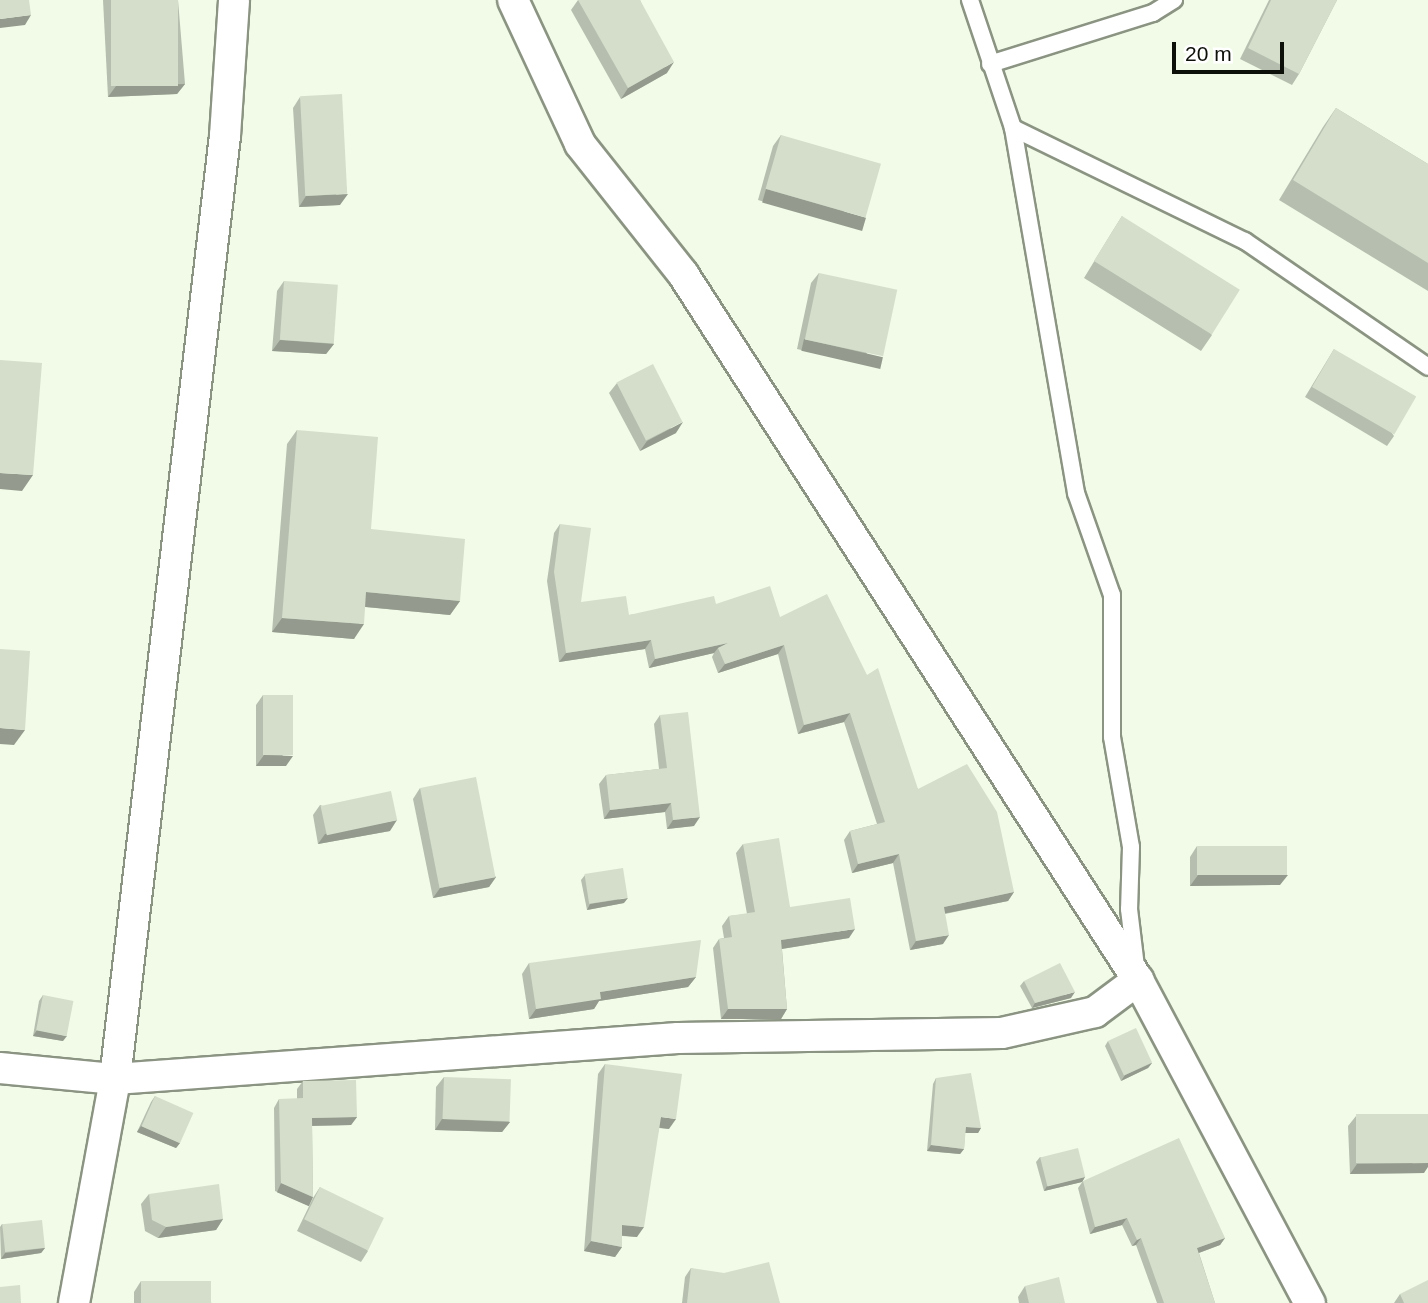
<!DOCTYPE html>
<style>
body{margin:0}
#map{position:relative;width:1428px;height:1303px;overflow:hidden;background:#f1fbe7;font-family:Arial,sans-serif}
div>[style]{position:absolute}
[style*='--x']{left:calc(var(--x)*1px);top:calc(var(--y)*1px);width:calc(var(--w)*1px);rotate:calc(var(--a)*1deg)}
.roads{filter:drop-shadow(2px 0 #8b9482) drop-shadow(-2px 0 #8b9482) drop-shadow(0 2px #8b9482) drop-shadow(0 -2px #8b9482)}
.service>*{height:16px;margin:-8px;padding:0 8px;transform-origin:8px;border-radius:8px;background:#fff}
.minor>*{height:30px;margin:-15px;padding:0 15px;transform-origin:15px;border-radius:15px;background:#fff}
.wall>*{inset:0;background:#b6bfaf}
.shaded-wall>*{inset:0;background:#949b8e;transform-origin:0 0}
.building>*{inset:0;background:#d4decb;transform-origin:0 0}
span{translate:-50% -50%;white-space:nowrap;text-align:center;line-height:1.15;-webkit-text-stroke:6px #fff;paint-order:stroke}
.scale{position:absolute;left:1172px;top:42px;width:112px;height:32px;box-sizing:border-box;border:4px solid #0d1009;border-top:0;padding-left:9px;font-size:21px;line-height:24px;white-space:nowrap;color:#0d1009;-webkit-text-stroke:5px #fff;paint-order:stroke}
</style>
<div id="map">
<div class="roads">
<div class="service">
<div style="--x:970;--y:0;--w:135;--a:71.4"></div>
<div style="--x:1013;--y:128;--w:370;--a:80.2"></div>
<div style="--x:1076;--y:493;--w:108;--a:70.6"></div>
<div style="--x:1112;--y:595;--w:142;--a:90"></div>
<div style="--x:1112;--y:737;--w:112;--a:80.2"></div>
<div style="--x:1131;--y:847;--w:62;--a:91.8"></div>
<div style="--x:1129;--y:909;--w:58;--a:83.1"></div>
<div style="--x:990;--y:64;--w:171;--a:-17.4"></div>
<div style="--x:1153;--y:13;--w:25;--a:-32"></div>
<div style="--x:1013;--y:128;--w:258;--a:26"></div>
<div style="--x:1245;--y:241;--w:222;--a:34.5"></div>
</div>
<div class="minor">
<div style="--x:513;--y:0;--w:159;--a:65"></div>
<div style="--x:580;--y:144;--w:166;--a:51.6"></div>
<div style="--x:683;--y:274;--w:840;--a:57.2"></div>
<div style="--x:1138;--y:980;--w:366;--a:62"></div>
<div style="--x:0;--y:1068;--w:116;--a:5.5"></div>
<div style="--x:115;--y:1079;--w:564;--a:-4.17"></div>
<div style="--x:678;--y:1038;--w:324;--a:-0.9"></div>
<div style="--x:1002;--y:1033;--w:95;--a:-12.7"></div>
<div style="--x:1095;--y:1012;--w:54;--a:-36.7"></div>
<div style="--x:74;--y:1303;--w:228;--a:-79.6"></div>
<div style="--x:115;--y:1079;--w:949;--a:-83.35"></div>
<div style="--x:225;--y:136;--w:136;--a:-86.2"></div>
</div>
</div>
<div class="wall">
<div style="clip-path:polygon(103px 0,178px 0,185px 84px,177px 94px,108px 97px)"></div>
<div style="clip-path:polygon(578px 0,640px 0,667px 73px,621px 99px,571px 10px)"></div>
<div style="clip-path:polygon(1269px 0,1337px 0,1299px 74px,1292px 85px,1240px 59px)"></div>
<div style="clip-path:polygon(300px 97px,340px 205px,299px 207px,293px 108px)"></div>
<div style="clip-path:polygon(1336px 108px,1428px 164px,1428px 291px,1279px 200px,1323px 127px)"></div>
<div style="clip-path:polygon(781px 135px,859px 229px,758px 200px,773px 146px)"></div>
<div style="clip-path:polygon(1122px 216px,1212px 335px,1201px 351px,1084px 278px,1112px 232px)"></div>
<div style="clip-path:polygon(819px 273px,875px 367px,797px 349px,811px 283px)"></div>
<div style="clip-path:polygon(284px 281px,334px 344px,326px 354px,272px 351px,277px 291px)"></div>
<div style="clip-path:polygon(1334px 349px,1394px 436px,1387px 446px,1305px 397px)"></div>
<div style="clip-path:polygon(617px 383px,676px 433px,640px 451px,609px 393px)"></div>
<div style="clip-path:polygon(297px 430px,371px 529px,460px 601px,450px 615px,365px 607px,354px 639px,272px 632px,287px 444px)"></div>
<div style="clip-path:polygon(560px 524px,581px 602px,629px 615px,716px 604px,780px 617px,918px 789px,1014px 892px,1008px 901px,945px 914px,943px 944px,910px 950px,893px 863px,852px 873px,844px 840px,850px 831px,877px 824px,844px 722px,798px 734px,778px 654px,718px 673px,712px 657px,714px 653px,649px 668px,645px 649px,559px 662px,547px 581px,554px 533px)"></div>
<div style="clip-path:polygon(263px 695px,286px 766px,256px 766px,256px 705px)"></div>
<div style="clip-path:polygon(660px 715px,694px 826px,667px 829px,665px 812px,604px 819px,599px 784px,606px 775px,659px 769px,654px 724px)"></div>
<div style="clip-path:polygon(420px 788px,496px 877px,489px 887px,433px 898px,413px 799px)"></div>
<div style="clip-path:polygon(320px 805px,390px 831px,318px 844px,313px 815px)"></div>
<div style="clip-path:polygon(743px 844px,790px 907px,849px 938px,782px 949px,787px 1009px,781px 1019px,721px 1019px,713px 948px,719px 939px,724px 938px,722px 926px,729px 916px,747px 914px,736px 853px)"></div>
<div style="clip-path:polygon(1197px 846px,1280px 885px,1190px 886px,1190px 857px)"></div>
<div style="clip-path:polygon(585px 875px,624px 903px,587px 910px,581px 880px)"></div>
<div style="clip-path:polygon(529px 963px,696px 977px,688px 987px,599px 1001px,594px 1009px,529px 1019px,522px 974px)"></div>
<div style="clip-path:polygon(1024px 981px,1071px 998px,1032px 1008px,1020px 986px)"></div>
<div style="clip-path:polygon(43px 995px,63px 1041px,33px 1036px,39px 1001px)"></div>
<div style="clip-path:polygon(1108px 1041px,1152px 1063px,1148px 1068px,1121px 1081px,1105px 1046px)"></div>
<div style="clip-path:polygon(605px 1064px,669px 1129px,659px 1128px,637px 1237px,622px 1236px,622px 1247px,615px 1257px,584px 1251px,598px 1074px)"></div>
<div style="clip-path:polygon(444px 1077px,510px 1122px,502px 1132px,435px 1130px,436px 1087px)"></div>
<div style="clip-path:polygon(936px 1078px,981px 1128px,978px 1133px,965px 1133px,964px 1149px,960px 1154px,927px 1151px,933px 1084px)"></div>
<div style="clip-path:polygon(303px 1081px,357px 1117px,351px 1125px,312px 1126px,313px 1197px,307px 1205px,275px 1191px,274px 1108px,279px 1099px,297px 1099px,297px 1089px)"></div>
<div style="clip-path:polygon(155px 1096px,180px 1143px,176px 1148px,137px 1132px,151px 1102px)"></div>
<div style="clip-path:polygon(1356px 1116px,1424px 1173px,1350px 1174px,1348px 1126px)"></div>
<div style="clip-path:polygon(1040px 1157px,1085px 1177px,1082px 1182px,1044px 1191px,1036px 1162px)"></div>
<div style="clip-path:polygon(1083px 1181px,1225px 1238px,1220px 1245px,1199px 1253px,1215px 1303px,1157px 1303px,1136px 1245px,1132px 1246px,1122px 1225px,1090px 1234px,1078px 1188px)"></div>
<div style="clip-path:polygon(320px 1187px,368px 1251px,361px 1262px,297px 1231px,313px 1198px)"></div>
<div style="clip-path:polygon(149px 1194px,223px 1219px,216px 1230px,158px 1238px,145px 1231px,141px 1204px)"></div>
<div style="clip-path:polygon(2px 1224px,45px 1248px,41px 1253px,1px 1259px,0 1227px)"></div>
<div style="clip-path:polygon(691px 1268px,780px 1303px,682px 1303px,685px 1277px)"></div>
<div style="clip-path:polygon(141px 1281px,212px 1303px,134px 1303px,134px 1292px)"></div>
<div style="clip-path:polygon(1025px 1286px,1065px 1303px,1019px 1303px,1018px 1297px)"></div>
<div style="clip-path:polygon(1400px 1294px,1428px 1303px,1394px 1303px)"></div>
</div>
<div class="shaded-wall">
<div style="clip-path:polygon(31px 15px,25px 25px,0 28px,0 19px)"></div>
<div style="clip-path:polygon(674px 62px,667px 73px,621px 99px,628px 88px)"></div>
<div style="clip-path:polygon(185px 84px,177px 94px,108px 97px,116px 86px)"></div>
<div style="left:766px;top:189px;width:104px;height:14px;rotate:16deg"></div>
<div style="clip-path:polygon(348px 194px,340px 205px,299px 207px,306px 196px)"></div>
<div style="left:804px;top:339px;width:81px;height:12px;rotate:13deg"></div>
<div style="clip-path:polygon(280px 340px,334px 344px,326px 354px,272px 351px)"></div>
<div style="clip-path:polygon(683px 422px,676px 433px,640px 451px,647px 441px)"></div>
<div style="clip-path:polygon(0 473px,33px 475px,22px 491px,0 489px)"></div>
<div style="clip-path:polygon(366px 592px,460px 601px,450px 615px,356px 606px)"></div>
<div style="clip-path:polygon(282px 618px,364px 624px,354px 639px,272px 632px)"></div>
<div style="clip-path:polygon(651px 640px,645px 649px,559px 662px,566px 653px)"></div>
<div style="clip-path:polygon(728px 643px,718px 648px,714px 653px,649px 668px,655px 659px)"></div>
<div style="clip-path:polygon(784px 645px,778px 654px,718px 673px,725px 664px)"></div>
<div style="clip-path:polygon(850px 713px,844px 722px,798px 734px,804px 725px)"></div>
<div style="clip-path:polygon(0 728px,25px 730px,14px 745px,0 744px)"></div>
<div style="clip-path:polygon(264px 755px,293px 756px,286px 766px,256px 766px)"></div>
<div style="clip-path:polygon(671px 803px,665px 812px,604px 819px,610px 810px)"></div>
<div style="clip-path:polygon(700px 817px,694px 826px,667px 829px,673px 820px)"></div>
<div style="clip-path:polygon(397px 820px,390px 831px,318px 844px,325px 834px)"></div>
<div style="clip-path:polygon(899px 854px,893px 863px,852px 873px,858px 864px)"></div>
<div style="clip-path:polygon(1198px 875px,1288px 875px,1280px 885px,1190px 886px)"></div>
<div style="clip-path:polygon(496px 877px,489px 887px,433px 898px,440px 888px)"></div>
<div style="clip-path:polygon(1014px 892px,1008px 901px,937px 915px,944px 907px)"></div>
<div style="clip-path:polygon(628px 898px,624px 903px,587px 910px,590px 904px)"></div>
<div style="clip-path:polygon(855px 929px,849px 938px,775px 950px,781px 940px)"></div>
<div style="clip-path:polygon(949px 935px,943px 944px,910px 950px,916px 941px)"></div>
<div style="clip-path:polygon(696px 977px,688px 987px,599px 1001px,594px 1009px,529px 1019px,536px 1009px,600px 992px)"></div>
<div style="clip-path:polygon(1075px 992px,1071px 998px,1032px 1008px,1035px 1003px)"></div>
<div style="clip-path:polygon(728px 1009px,787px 1009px,781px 1019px,721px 1019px)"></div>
<div style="clip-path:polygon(37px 1030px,67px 1036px,63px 1041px,33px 1036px)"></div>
<div style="clip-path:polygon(1152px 1063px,1148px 1068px,1121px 1081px,1125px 1075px)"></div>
<div style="clip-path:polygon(357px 1117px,351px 1125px,306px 1126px,312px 1118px)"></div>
<div style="clip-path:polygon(661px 1117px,676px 1119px,669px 1129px,654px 1127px)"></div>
<div style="clip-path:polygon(442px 1119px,510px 1122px,502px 1132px,435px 1130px)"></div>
<div style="clip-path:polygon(141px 1126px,180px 1143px,176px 1148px,137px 1132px)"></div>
<div style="clip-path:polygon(966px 1127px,981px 1128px,978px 1133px,962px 1133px)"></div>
<div style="clip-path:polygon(931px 1145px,964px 1149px,960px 1154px,927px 1151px)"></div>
<div style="clip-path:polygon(1428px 1163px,1428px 1167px,1424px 1173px,1350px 1174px,1357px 1164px)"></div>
<div style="clip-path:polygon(1085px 1177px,1082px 1182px,1044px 1191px,1047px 1186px)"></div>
<div style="left:281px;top:1183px;width:35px;height:10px;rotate:24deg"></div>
<div style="clip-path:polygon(1127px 1218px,1122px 1225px,1090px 1234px,1095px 1227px)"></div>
<div style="clip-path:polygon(223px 1219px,216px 1230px,158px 1238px,166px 1227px)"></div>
<div style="clip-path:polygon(622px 1225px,644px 1227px,637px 1237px,615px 1235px)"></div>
<div style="clip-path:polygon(1141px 1238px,1136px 1245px,1132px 1246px,1137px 1240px)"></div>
<div style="clip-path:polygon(1225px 1238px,1220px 1245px,1193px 1255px,1197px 1248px)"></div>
<div style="clip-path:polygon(591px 1241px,622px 1247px,615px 1257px,584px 1251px)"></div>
<div style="clip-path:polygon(45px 1248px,41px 1253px,1px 1259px,5px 1253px)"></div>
</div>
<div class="building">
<div style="clip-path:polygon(0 0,29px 0,31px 15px,0 19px)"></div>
<div style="left:111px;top:0;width:67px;height:86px"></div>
<div style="clip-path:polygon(578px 0,640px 0,674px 62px,628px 88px)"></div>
<div style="clip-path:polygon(1271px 0,1337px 0,1299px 74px,1248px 48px)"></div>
<div style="left:342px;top:94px;width:100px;height:42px;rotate:87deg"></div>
<div style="clip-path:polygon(1336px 108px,1428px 164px,1428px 263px,1293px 180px)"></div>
<div style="left:781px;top:135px;width:104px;height:56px;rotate:16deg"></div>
<div style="left:1122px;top:216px;width:139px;height:53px;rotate:32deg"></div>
<div style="left:819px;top:273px;width:80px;height:68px;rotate:12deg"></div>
<div style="left:284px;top:281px;width:54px;height:59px;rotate:4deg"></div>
<div style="left:1334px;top:349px;width:95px;height:44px;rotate:30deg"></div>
<div style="clip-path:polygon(0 360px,42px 363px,33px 475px,0 473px)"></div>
<div style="left:653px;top:364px;width:65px;height:41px;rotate:63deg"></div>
<div style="clip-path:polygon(297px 430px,378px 437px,371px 529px,465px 539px,460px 601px,366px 592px,364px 624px,282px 618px)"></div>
<div style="clip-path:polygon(560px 524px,591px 528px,581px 602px,626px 596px,629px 615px,714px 596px,716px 604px,770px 586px,780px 617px,827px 594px,867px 675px,878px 668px,918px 789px,967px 764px,997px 812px,1014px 892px,944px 907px,949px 935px,916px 941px,899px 854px,858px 864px,850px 831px,885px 822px,850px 713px,804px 725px,784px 645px,725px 664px,718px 648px,728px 643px,655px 659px,651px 640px,566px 653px,554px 572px)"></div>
<div style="clip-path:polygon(0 649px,30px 651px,25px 730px,0 728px)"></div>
<div style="left:263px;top:695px;width:30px;height:60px"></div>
<div style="clip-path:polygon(688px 712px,700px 817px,673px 820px,671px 803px,610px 810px,606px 775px,667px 768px,660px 715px)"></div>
<div style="left:476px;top:777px;width:102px;height:57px;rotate:79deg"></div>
<div style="left:391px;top:791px;width:30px;height:72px;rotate:78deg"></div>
<div style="clip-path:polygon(779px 838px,790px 907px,850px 898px,855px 929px,781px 940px,787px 1009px,728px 1009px,719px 939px,732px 937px,729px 916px,755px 912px,743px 844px)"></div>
<div style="left:1197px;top:846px;width:90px;height:29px"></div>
<div style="left:623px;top:868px;width:30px;height:39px;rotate:81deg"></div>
<div style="clip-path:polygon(701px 940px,696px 977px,600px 992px,601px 999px,536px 1009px,529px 963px)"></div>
<div style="clip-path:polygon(1060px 963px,1075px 992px,1035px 1003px,1024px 981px)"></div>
<div style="left:43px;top:995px;width:31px;height:36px;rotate:11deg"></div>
<div style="left:1136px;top:1028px;width:38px;height:31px;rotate:65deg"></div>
<div style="clip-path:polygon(605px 1064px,682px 1074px,676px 1119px,661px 1117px,644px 1227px,622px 1225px,622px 1247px,591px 1241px)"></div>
<div style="clip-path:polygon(971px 1073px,981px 1128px,966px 1127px,964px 1149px,931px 1145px,936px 1078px)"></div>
<div style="left:444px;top:1077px;width:67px;height:42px;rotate:2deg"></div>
<div style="clip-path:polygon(356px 1080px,357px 1117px,312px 1118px,313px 1197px,281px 1183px,279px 1099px,303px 1098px,303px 1081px)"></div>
<div style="left:155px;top:1096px;width:42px;height:33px;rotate:24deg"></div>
<div style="left:1428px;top:1114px;width:49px;height:72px;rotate:90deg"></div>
<div style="clip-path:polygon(1179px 1138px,1225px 1238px,1197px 1248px,1215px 1303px,1164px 1303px,1141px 1238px,1137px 1240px,1127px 1218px,1095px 1227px,1083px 1181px)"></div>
<div style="left:1078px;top:1148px;width:30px;height:39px;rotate:76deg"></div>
<div style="clip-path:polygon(219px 1184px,223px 1219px,166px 1227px,152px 1220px,149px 1194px)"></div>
<div style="left:320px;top:1187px;width:71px;height:36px;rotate:26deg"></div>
<div style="left:42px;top:1220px;width:28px;height:40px;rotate:84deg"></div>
<div style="clip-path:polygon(769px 1262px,780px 1303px,687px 1303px,691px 1268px,724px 1273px)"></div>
<div style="clip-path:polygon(1059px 1277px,1065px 1303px,1029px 1303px,1025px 1286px)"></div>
<div style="clip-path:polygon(1428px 1280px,1428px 1303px,1404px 1303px,1400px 1294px)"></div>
<div style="left:141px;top:1281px;width:70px;height:22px"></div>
<div style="clip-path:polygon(20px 1285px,21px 1303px,0 1303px,0 1287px)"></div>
</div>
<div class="scale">20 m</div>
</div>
